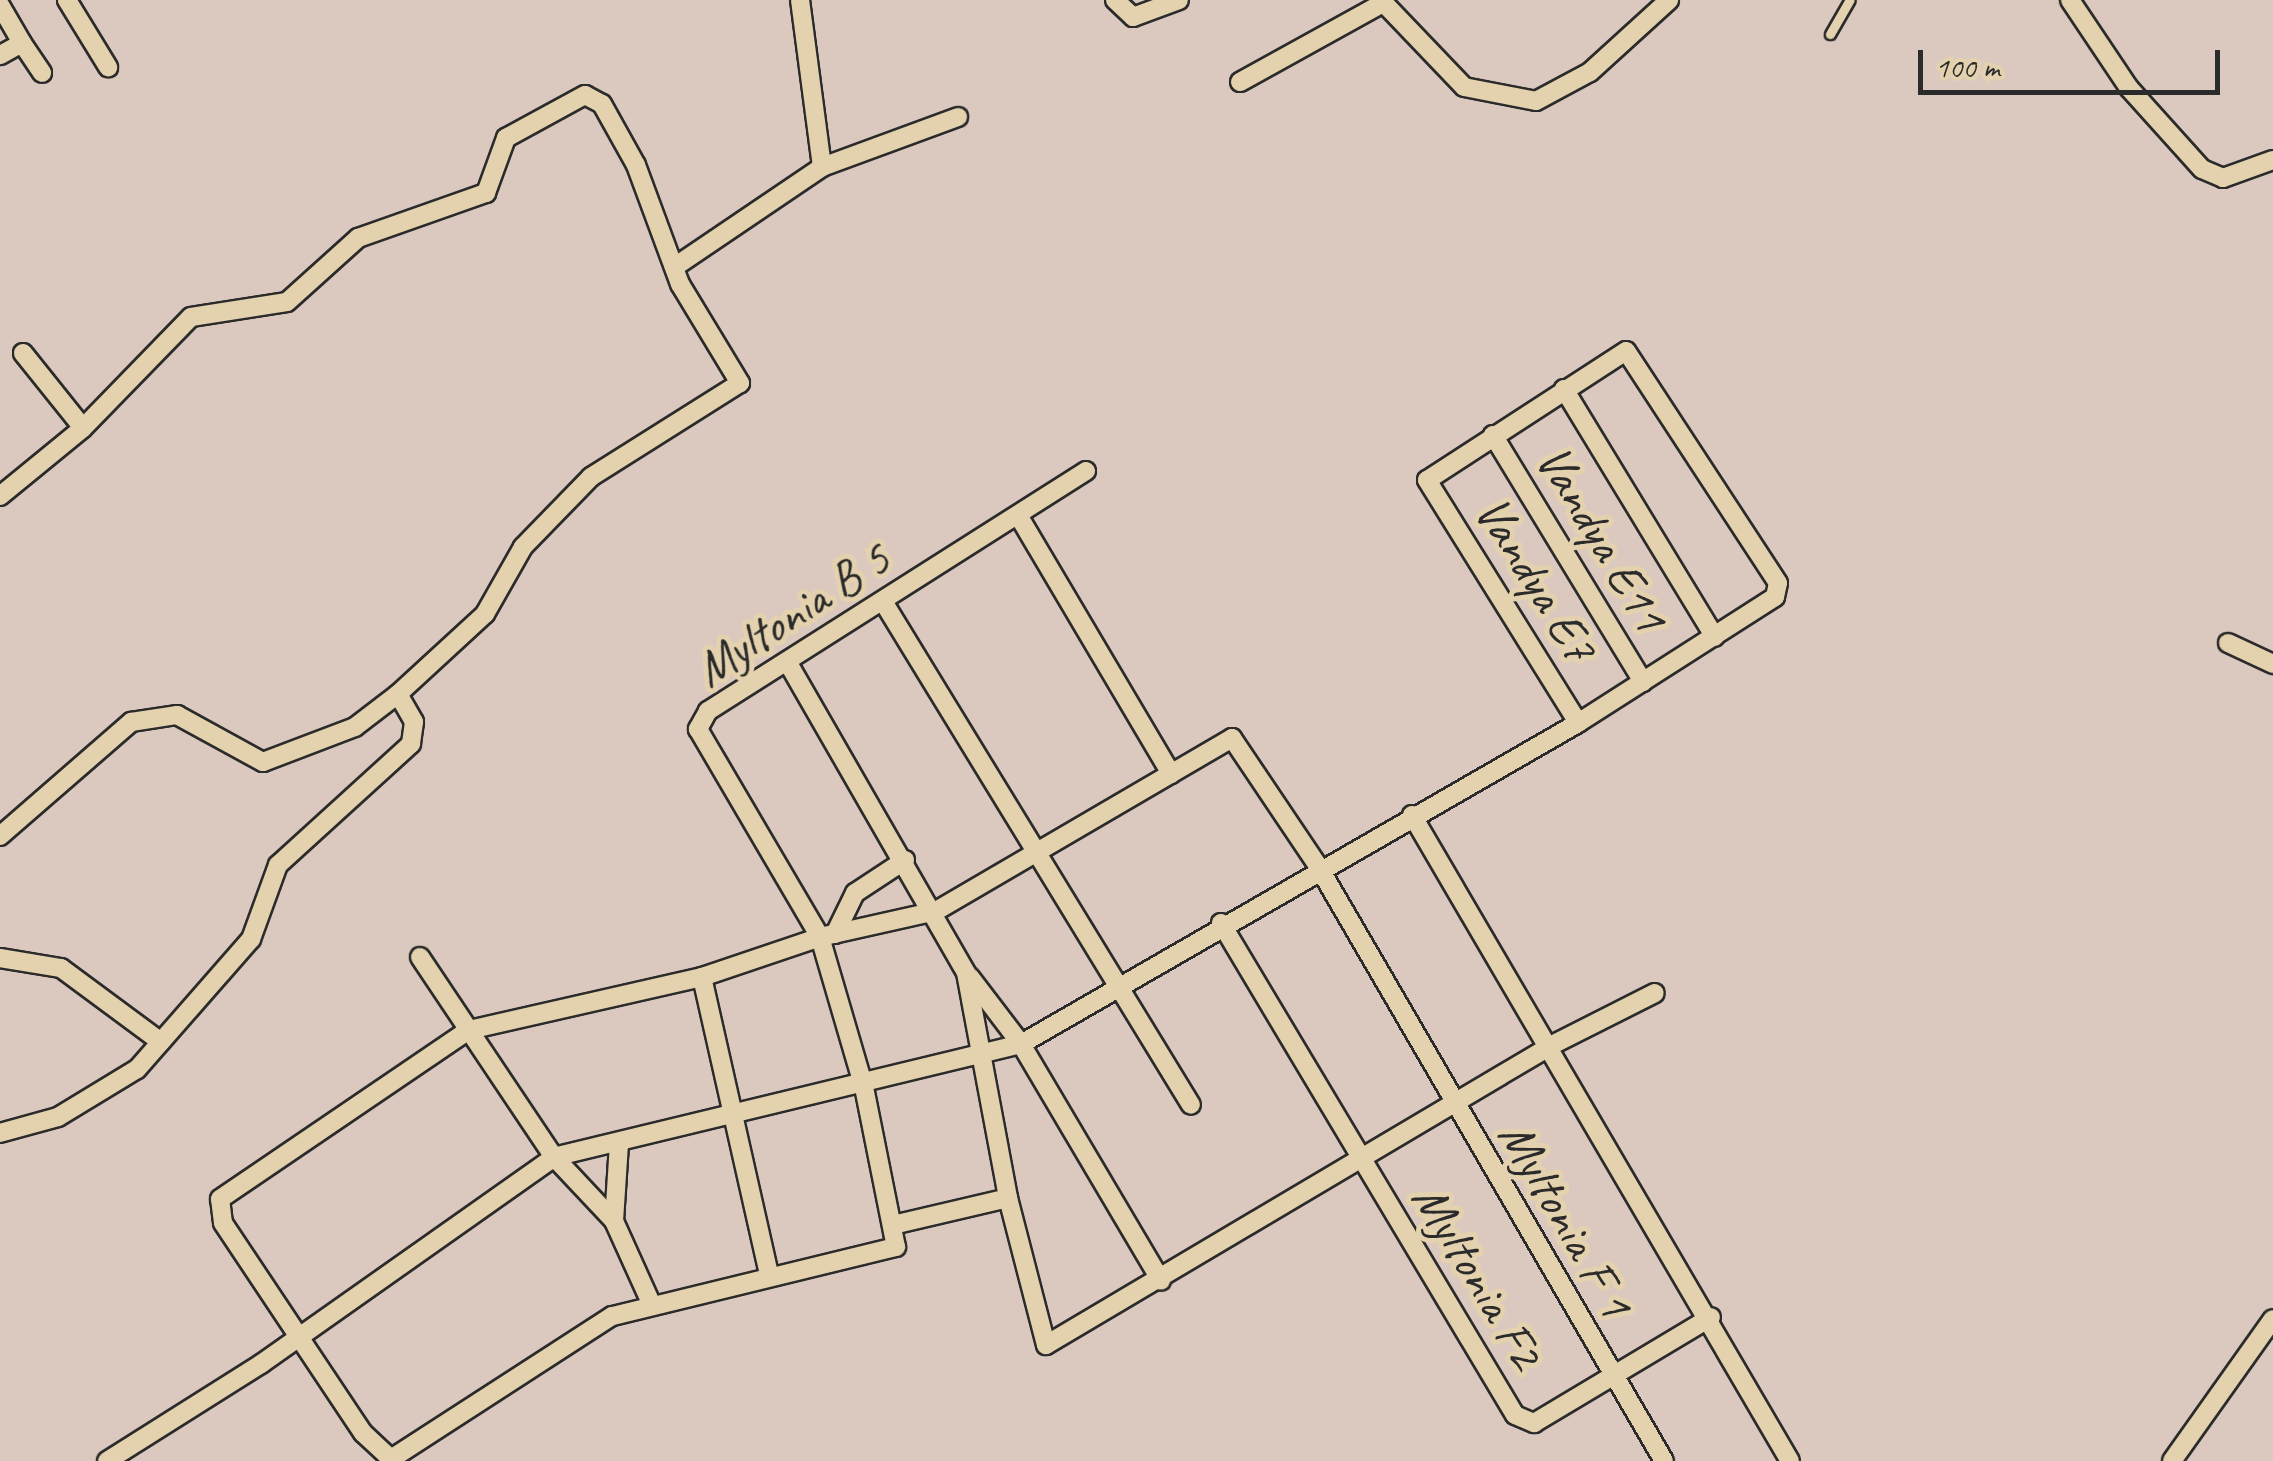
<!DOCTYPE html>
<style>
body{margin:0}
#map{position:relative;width:2273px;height:1461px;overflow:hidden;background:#dbc8be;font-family:Caveat,sans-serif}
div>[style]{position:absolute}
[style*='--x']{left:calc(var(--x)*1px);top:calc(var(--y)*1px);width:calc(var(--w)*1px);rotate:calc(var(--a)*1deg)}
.roads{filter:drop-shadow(2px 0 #2b2b2b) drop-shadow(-2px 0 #2b2b2b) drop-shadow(0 2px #2b2b2b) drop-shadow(0 -2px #2b2b2b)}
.lane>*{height:9px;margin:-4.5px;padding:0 4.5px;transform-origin:4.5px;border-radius:4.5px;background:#e4d2af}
.street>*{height:18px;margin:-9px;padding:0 9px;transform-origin:9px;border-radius:9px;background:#e4d2af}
span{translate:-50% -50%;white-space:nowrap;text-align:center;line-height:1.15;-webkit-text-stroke:10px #e4d2af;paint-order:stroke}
.street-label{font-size:50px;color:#2b2b2b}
.scale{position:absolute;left:1918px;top:50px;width:302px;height:45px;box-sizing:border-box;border:5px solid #2b2b2b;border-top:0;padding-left:12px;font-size:30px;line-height:35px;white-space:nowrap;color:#2b2b2b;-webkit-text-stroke:8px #e4d2af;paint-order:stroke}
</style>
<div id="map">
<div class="roads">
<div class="lane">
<div style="--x:1830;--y:34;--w:39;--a:-60"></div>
</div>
<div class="street">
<div style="--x:67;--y:0;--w:79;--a:58.5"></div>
<div style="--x:1115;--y:0;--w:25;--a:43"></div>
<div style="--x:1133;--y:17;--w:49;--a:-20.3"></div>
<div style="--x:1381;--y:0;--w:120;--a:46.3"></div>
<div style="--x:1464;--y:87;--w:73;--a:11"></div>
<div style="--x:1536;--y:101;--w:61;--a:-28.2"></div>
<div style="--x:1590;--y:72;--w:107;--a:-42.3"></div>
<div style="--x:2070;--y:0;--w:106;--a:56.2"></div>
<div style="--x:2129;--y:88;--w:109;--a:48"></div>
<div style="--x:2202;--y:169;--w:23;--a:23"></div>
<div style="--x:2223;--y:178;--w:53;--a:-19.8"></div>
<div style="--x:0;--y:5;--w:44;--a:59.9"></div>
<div style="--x:22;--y:43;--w:25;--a:151"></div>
<div style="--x:22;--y:43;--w:36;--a:56"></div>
<div style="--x:1240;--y:82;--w:163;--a:-28.9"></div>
<div style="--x:822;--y:167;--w:145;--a:-20.2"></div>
<div style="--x:676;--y:266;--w:176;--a:-34.1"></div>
<div style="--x:822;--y:167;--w:168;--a:-97.5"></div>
<div style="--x:23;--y:353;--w:96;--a:51.3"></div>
<div style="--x:1564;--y:389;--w:290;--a:58.7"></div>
<div style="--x:1493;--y:435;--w:289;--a:58.7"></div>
<div style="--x:1086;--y:471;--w:448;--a:147.6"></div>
<div style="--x:708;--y:711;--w:21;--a:119"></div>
<div style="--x:698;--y:729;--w:241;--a:59.6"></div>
<div style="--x:820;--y:937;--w:156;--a:73.7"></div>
<div style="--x:864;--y:1087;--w:163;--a:78.7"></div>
<div style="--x:896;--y:1247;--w:292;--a:166.3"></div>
<div style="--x:612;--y:1316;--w:263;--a:147.1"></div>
<div style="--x:391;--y:1459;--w:38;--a:-137"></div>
<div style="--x:363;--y:1433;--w:252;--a:-123.7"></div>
<div style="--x:223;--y:1223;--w:24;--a:-97"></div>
<div style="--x:220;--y:1199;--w:301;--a:-34.2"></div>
<div style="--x:469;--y:1030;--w:239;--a:-12.8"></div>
<div style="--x:702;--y:977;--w:125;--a:-18.7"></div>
<div style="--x:820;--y:937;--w:119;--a:-12.6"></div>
<div style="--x:936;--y:911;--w:343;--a:-30.3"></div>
<div style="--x:1232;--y:738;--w:154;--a:56.1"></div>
<div style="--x:1318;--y:866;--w:688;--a:59.82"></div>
<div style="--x:0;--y:496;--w:107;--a:-39.3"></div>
<div style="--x:83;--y:428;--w:155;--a:-45.8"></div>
<div style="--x:191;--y:317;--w:97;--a:-8.9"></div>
<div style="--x:287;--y:302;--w:96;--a:-42"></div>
<div style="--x:358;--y:238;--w:136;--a:-19.4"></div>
<div style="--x:486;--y:193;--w:59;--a:-70"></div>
<div style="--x:506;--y:138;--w:90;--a:-28.6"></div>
<div style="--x:585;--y:95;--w:19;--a:28"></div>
<div style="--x:602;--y:104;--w:70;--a:60.9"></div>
<div style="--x:636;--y:165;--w:127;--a:69.7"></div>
<div style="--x:680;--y:284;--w:116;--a:58.8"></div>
<div style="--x:740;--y:383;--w:176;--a:147.8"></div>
<div style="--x:591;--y:477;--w:98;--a:134.2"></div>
<div style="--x:523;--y:547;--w:77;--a:119.6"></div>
<div style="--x:485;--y:614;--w:118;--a:137.4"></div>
<div style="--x:398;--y:694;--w:32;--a:60"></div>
<div style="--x:414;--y:722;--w:22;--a:98"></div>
<div style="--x:411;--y:744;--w:180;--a:137.7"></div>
<div style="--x:278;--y:865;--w:79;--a:110"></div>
<div style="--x:251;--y:939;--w:173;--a:131.2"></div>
<div style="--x:137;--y:1069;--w:92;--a:148.7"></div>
<div style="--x:58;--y:1117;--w:60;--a:164.6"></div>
<div style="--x:1018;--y:515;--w:301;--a:59.4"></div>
<div style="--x:884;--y:603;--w:588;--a:58.55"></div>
<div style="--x:2228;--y:643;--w:50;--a:25"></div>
<div style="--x:788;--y:663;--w:357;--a:60.1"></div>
<div style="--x:966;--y:973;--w:229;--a:79.4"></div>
<div style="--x:1008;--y:1198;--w:152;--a:75.5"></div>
<div style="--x:1046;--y:1345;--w:588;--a:-30.66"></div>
<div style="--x:1552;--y:1045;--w:115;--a:-26.8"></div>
<div style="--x:1412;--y:815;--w:748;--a:59.67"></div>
<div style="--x:0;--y:836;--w:174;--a:-41"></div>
<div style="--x:131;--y:722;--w:47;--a:-8.7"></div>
<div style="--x:177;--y:715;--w:98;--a:28.7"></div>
<div style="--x:263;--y:762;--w:98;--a:-20.8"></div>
<div style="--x:355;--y:727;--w:54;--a:-37.5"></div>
<div style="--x:1221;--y:923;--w:573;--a:59.14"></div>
<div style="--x:1515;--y:1415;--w:21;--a:23"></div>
<div style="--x:1534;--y:1423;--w:206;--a:-30.9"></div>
<div style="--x:835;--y:934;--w:46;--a:-64"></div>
<div style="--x:855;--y:893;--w:60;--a:-33.4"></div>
<div style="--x:420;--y:957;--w:241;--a:56.2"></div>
<div style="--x:554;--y:1157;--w:88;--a:46.8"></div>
<div style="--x:614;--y:1221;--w:92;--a:65.7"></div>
<div style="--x:0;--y:958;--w:62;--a:9.3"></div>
<div style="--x:61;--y:968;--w:124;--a:36.5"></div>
<div style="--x:702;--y:977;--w:304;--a:77.3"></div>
<div style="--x:970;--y:977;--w:84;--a:52.7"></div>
<div style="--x:1021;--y:1044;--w:275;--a:59.4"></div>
<div style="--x:614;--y:1221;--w:78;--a:-86.3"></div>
<div style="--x:893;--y:1225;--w:118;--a:-13.2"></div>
<div style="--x:107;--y:1461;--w:182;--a:-32.2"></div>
<div style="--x:261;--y:1364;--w:359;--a:-35.2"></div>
<div style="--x:554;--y:1157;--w:480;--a:-13.6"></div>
<div style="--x:1021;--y:1044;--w:643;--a:-29.95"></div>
<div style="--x:1578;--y:723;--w:234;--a:-32.6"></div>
<div style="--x:1775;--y:597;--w:14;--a:-78"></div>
<div style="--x:1778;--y:583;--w:277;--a:-123.2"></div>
<div style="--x:1626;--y:351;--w:237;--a:147"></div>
<div style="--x:1427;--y:480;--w:286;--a:58.1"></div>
<div style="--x:2172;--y:1461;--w:174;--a:-54.6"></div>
</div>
</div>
<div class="street-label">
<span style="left:1602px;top:538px;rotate:59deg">Vandya E11</span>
<span style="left:1536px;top:579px;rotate:58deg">Vandya E7</span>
<span style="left:792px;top:614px;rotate:-33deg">Myltonia B 5</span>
<span style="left:1566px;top:1219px;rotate:60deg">Myltonia F 1</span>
<span style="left:1478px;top:1276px;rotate:59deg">Myltonia F2</span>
</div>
<div class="scale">100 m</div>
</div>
